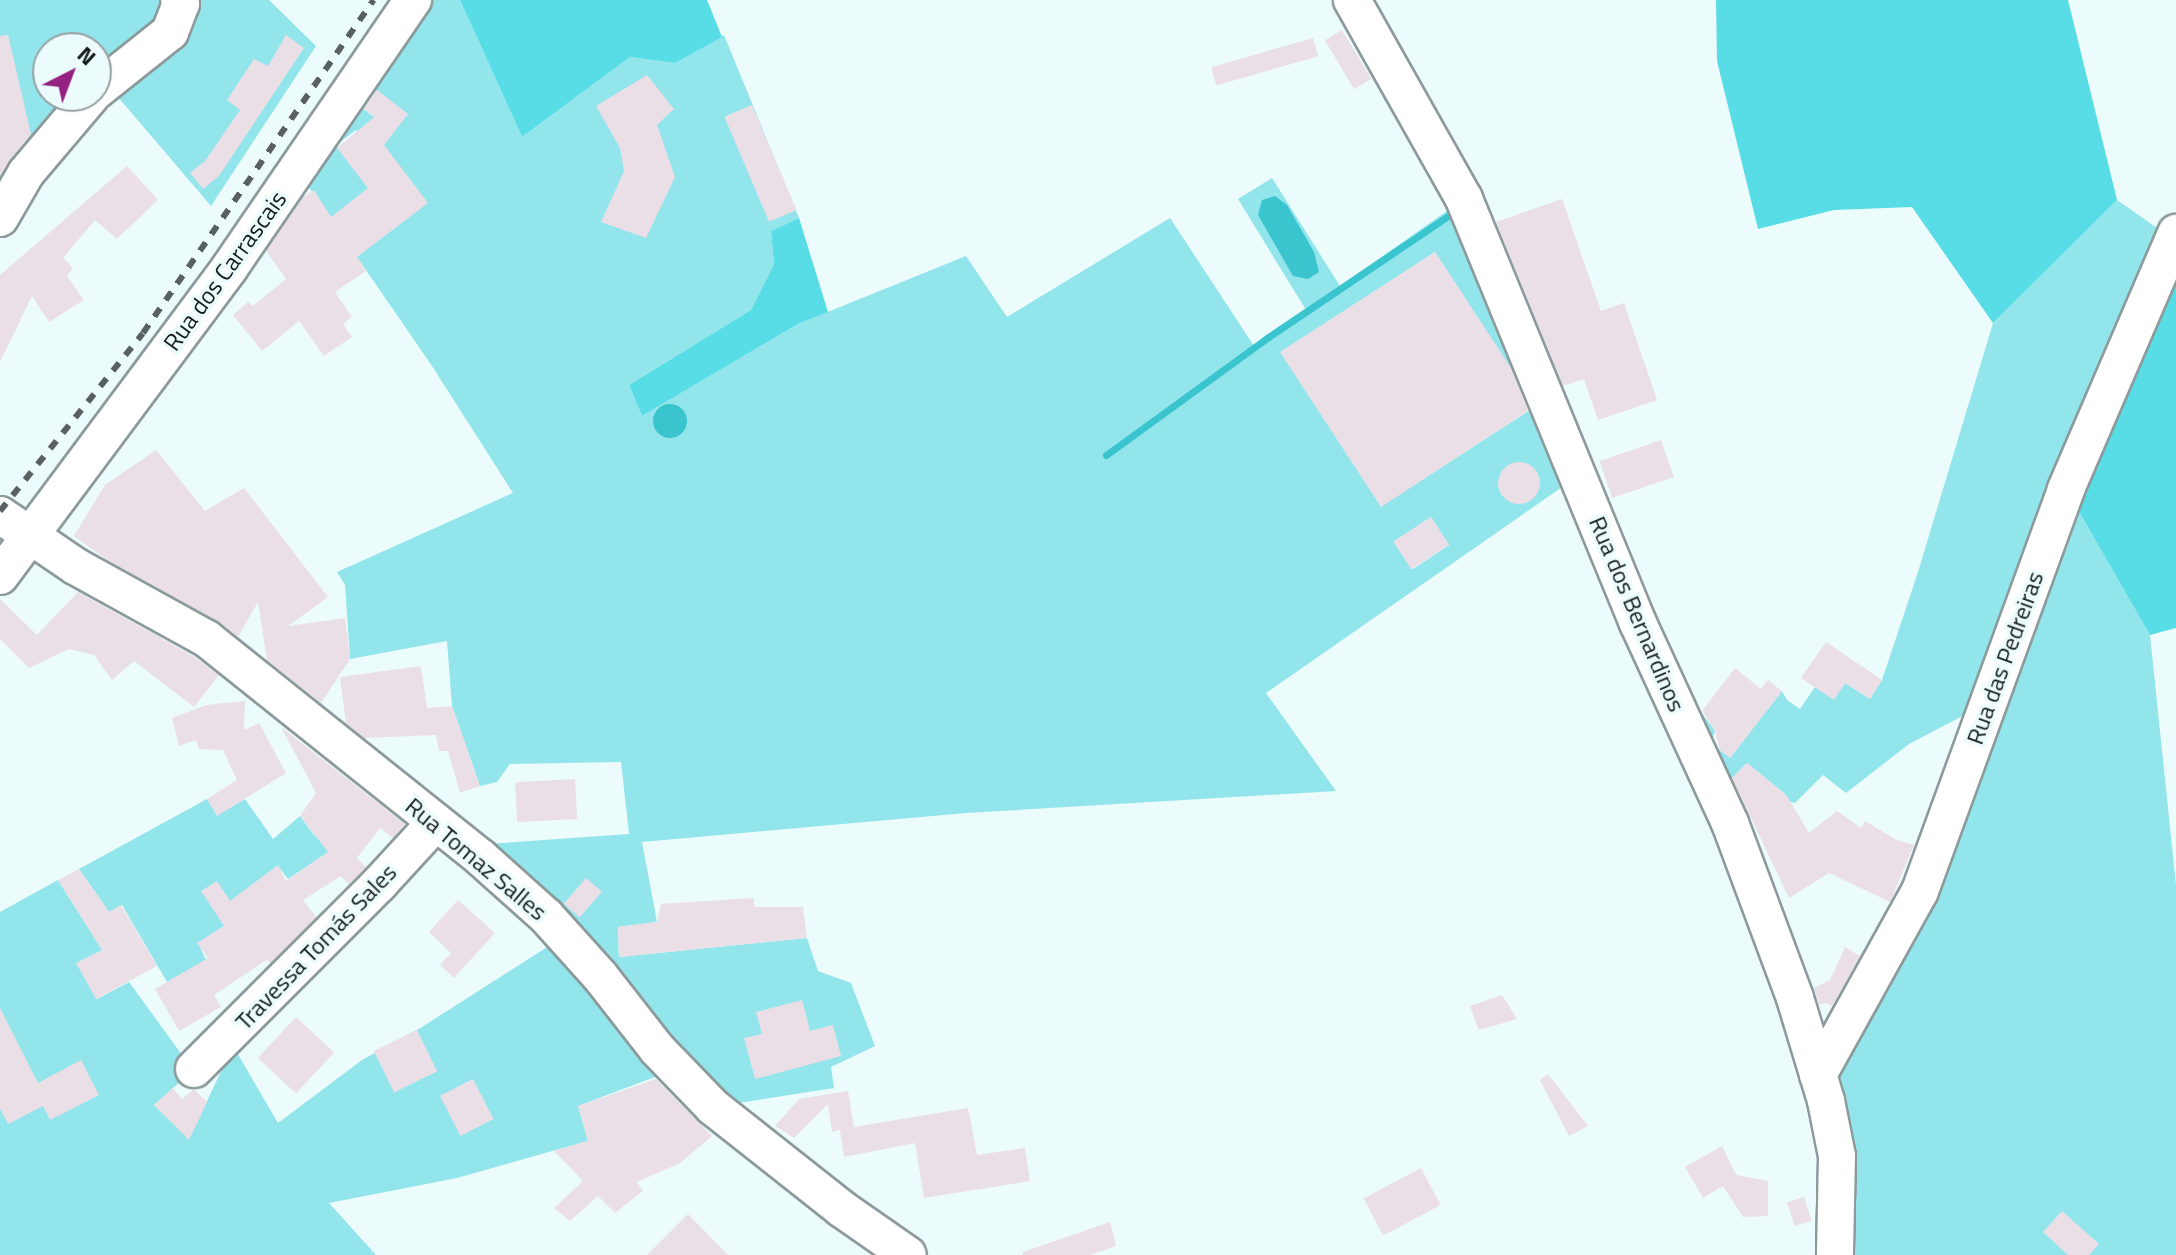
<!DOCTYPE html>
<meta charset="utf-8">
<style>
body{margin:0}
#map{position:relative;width:2176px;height:1255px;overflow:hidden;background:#ecfbfc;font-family:"Titillium Web",sans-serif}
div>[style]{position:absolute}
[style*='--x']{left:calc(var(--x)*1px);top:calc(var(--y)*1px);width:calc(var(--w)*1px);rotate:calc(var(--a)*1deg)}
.green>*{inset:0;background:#93e5ec}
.forest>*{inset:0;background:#58dce6}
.water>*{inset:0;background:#3ac4ce}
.round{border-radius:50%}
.stream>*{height:7px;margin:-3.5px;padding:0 3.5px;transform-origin:3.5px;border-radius:3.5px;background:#3ac4ce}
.building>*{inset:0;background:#eadfe7;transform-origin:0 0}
.roads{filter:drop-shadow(2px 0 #8c9a9b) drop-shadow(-2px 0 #8c9a9b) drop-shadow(0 2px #8c9a9b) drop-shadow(0 -2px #8c9a9b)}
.minor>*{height:36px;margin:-18px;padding:0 18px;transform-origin:18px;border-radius:18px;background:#fff}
.rail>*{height:6px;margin-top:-3px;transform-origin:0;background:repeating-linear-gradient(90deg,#586061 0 10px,transparent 0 20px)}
span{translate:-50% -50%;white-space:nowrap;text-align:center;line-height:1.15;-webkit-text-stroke:7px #ecfbfc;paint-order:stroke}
.street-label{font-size:24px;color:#161b1c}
.north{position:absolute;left:32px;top:32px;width:80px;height:80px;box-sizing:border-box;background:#ecfbfc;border:2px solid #96a1a2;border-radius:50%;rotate:42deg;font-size:22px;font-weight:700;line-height:32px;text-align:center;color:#161b1c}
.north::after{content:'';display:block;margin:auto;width:28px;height:36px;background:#952281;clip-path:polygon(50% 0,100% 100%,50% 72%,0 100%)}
</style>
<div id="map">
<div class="green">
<div style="clip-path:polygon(0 0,269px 0,316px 46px,211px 206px,106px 83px,96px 92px,96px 48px,48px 48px,48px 96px,91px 96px,0 218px)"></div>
<div style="clip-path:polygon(evenodd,423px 0,460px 0,522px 137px,630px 57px,675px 63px,724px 35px,799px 218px,771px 231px,774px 264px,751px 310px,629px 385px,642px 416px,798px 324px,966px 256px,1007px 317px,1170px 218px,1254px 346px,1306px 310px,1238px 199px,1272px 178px,1340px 286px,1464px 199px,1578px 476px,1266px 693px,1336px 791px,966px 813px,642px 842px,657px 922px,618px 927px,619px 957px,807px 938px,818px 971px,851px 983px,875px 1046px,831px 1067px,834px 1088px,713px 1107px,676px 1069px,578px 1106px,588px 1141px,457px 1178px,329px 1203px,376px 1255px,0 1255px,0 912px,58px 880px,102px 950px,97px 999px,129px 982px,193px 1070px,154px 1105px,189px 1139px,233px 1046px,278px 1123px,362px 1060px,422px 1027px,563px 937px,488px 844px,629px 834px,621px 762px,510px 764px,497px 782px,480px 786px,452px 706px,447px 641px,350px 659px,345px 585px,337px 572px,513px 493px,432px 366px,306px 183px,423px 0,374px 89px,407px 114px,393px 132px,361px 107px,374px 89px,423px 0,356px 130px,369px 147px,385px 235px,368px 188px,336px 145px,356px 130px,423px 0,1435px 252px,1535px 407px,1381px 506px,1281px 352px,1435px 252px,423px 0,1431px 517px,1449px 545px,1413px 569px,1395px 541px,1431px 517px)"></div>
<div style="clip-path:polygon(evenodd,2117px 200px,2173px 239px,2066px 489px,2150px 635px,2176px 885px,2176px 1255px,1835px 1255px,1837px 1156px,1682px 718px,1701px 712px,1715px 731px,1711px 743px,1730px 758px,1782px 691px,1787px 700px,1800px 709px,1815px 687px,1834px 699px,1845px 683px,1870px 699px,1882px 680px,1918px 572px,1993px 323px,2117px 200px,1974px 710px,1897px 905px,1832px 1022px,1819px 1023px,1747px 815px,1725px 785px,1747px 763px,1785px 794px,1779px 799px,1795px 803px,1823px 775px,1846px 793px,1909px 744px,1974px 710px)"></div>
<div style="clip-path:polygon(207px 799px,217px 815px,245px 799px,273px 839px,300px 816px,314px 835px,327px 826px,342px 843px,288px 879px,278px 866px,224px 926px,198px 943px,206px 960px,167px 982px,122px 905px,109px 912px,79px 869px)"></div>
</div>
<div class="forest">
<div style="clip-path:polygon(460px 0,707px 0,722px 37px,675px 63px,630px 57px,522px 137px)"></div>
<div style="clip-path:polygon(1716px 0,2068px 0,2117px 200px,1993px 323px,1912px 207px,1834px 210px,1758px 229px,1717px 61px)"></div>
<div style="clip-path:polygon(799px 218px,828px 312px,798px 324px,642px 416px,629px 385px,751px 310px,774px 264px,771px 231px)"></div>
<div style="clip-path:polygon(2176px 234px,2176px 628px,2150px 635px,2066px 489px)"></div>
</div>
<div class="water">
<div style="clip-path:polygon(1275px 196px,1287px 205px,1314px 252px,1319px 272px,1308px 279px,1293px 276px,1258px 215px,1262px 200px)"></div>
<div class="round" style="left:653px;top:404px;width:34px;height:34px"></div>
</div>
<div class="stream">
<div style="--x:1106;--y:455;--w:199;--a:-36"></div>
<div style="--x:1267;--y:338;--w:230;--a:-34"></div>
</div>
<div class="building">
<div style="left:1342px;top:30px;width:57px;height:20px;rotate:59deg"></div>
<div style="clip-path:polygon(8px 35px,31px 134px,0 176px,0 36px)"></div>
<div style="clip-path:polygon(286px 35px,304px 48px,219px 176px,203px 189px,190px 173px,205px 161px,240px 110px,227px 100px,254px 59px,268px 66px)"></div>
<div style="left:1313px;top:38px;width:19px;height:106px;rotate:74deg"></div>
<div style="clip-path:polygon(647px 75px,674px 109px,657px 125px,675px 177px,646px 238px,601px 222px,624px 171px,620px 148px,596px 106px)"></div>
<div style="clip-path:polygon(377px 90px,408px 114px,384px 145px,428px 203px,357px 257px,366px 271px,335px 292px,352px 317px,343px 324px,352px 337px,324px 356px,299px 321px,262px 351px,233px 315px,248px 302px,253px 306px,286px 279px,266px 251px,303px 197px,314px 190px,331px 217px,368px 188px,337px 148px,374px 117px,364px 109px)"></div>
<div style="left:752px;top:105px;width:114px;height:30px;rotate:67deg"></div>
<div style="clip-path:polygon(127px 166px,158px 200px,117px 239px,95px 220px,63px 258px,73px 268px,67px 276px,84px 300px,49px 322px,32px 296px,0 362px,0 275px)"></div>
<div style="clip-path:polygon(1562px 199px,1601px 311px,1624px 303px,1657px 400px,1598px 420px,1584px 379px,1563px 386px,1496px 222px)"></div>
<div style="clip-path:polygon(1435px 252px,1511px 368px,1528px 411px,1381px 507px,1280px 352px)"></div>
<div style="left:1661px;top:440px;width:39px;height:65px;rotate:71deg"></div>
<div style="clip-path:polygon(156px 450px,205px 511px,244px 488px,328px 597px,288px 626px,345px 618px,350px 659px,321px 703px,267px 660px,258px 602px,238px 637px,217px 621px,109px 561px,74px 536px,105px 485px)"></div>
<div class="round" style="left:1498px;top:462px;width:42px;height:42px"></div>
<div style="left:1431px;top:517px;width:33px;height:45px;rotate:57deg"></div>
<div style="clip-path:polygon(78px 592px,195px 657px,219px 675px,194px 707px,134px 661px,112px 680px,94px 655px,69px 649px,29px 668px,0 639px,0 599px,37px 635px)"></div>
<div style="clip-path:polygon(1826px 642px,1882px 680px,1870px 699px,1845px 683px,1834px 700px,1801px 678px)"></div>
<div style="clip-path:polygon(421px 666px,427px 708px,452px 706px,480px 786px,460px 793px,448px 751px,439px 751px,436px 735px,364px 738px,346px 723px,340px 677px)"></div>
<div style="clip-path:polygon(1735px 668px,1761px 689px,1768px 680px,1782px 691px,1730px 758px,1720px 750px,1715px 731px,1702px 711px)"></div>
<div style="clip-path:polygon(245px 701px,244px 730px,259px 723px,286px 773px,217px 816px,207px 799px,237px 780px,223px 750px,199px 749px,196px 740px,179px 746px,172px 718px,206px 705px)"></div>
<div style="clip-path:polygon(281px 727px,405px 824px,393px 838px,380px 828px,357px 858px,366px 867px,349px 884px,341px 876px,303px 900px,316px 917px,270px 964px,268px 959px,214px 995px,221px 1007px,179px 1031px,155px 989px,208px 958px,197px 943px,224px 926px,201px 891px,217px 881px,230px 901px,278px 865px,286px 881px,328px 852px,300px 816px,316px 793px)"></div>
<div style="clip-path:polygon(1747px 763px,1787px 796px,1809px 833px,1837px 811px,1861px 828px,1865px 821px,1897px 840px,1914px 845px,1890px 902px,1829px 873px,1789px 898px,1732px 778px)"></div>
<div style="left:575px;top:779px;width:40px;height:60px;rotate:87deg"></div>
<div style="clip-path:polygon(79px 869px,109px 912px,121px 905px,157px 966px,96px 999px,76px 963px,102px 950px,58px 880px)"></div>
<div style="left:586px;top:878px;width:21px;height:34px;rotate:41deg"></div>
<div style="clip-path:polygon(754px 898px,754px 907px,803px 907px,807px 938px,619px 957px,618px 927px,657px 922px,661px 904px)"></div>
<div style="clip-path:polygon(458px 900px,495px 933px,454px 978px,440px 965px,451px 953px,429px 932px)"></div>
<div style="clip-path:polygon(1845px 947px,1860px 956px,1832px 1006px,1825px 1003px,1819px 1005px,1814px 988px,1830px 980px)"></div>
<div style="clip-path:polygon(1502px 995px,1517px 1019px,1479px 1030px,1470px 1006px)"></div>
<div style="clip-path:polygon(802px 1000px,810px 1031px,833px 1025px,841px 1056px,755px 1079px,744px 1038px,762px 1034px,756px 1012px)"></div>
<div style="clip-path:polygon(0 1008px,38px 1083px,81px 1060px,99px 1095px,50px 1120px,43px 1106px,8px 1124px,0 1109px)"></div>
<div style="left:296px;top:1017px;width:52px;height:56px;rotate:43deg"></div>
<div style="left:417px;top:1030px;width:46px;height:48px;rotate:64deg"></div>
<div style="clip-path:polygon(1548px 1074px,1588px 1126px,1569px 1136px,1540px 1080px)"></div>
<div style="left:473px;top:1079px;width:45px;height:37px;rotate:63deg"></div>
<div style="clip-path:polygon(656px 1079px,712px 1136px,680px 1163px,637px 1182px,643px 1191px,615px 1213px,598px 1196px,570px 1221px,554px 1208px,583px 1181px,554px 1151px,588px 1141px,578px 1106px)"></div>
<div style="clip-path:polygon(173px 1088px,182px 1099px,194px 1089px,207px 1102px,189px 1140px,154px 1105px)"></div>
<div style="clip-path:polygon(848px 1091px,854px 1127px,968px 1108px,977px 1155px,1025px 1148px,1030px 1181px,924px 1198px,915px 1143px,844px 1157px,840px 1130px,832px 1132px,828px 1104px,794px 1138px,775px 1126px,799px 1099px)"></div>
<div style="clip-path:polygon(1722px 1146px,1736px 1175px,1768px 1181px,1768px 1216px,1743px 1217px,1723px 1186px,1703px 1198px,1685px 1167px)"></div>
<div style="left:1421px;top:1168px;width:42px;height:65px;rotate:62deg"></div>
<div style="left:1804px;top:1197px;width:25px;height:18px;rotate:72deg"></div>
<div style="clip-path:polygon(2062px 1211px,2099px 1244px,2089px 1255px,2068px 1255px,2043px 1232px)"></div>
<div style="clip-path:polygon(688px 1214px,728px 1255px,647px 1255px)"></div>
<div style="clip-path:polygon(1110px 1222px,1116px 1246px,1090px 1255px,1023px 1255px,1023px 1252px)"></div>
</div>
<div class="roads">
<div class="minor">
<div style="--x:1352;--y:0;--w:228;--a:60.6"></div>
<div style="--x:1464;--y:199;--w:458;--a:67.7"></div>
<div style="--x:1638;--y:623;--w:220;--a:65.3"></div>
<div style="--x:1730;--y:823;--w:187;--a:69.6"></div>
<div style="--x:1795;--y:998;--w:108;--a:73.2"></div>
<div style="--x:1826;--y:1101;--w:56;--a:78.7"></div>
<div style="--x:1837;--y:1156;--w:99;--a:91.2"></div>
<div style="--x:96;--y:91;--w:95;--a:-38.6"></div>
<div style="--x:170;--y:32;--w:30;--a:-69"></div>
<div style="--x:181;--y:4;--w:4;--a:-117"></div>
<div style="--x:0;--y:218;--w:52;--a:-60"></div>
<div style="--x:26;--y:173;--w:101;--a:-49.8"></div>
<div style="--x:0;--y:515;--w:91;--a:34.2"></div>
<div style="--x:75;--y:566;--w:151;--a:28.9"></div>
<div style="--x:207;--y:639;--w:349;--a:38.6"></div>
<div style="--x:480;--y:857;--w:89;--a:41.8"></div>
<div style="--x:546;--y:916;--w:81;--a:48"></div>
<div style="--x:600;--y:976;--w:93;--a:52"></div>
<div style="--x:657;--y:1049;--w:81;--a:46"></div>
<div style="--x:713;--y:1107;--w:164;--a:38.3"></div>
<div style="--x:842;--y:1209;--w:80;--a:34.9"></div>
<div style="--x:0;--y:576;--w:385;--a:-53.3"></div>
<div style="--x:230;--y:267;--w:324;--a:-55.6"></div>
<div style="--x:194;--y:1069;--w:262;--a:-45"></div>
<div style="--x:379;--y:884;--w:84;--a:-47.4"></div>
<div style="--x:1818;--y:1075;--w:210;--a:-61"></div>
<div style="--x:1920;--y:891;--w:428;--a:-70"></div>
<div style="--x:2066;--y:489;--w:279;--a:-66.7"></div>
</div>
</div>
<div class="rail">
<div style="--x:0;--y:511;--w:228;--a:-51.2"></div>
<div style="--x:143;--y:333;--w:405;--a:-55.3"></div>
</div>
<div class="street-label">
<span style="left:225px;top:271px;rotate:-54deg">Rua dos Carrascais</span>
<span style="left:1637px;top:614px;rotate:67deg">Rua dos Bernardinos</span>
<span style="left:2005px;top:658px;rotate:-70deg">Rua das Pedreiras</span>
<span style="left:476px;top:859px;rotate:40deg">Rua Tomaz Salles</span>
<span style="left:316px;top:947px;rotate:-46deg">Travessa Tomás Sales</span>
</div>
<div class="north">N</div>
</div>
